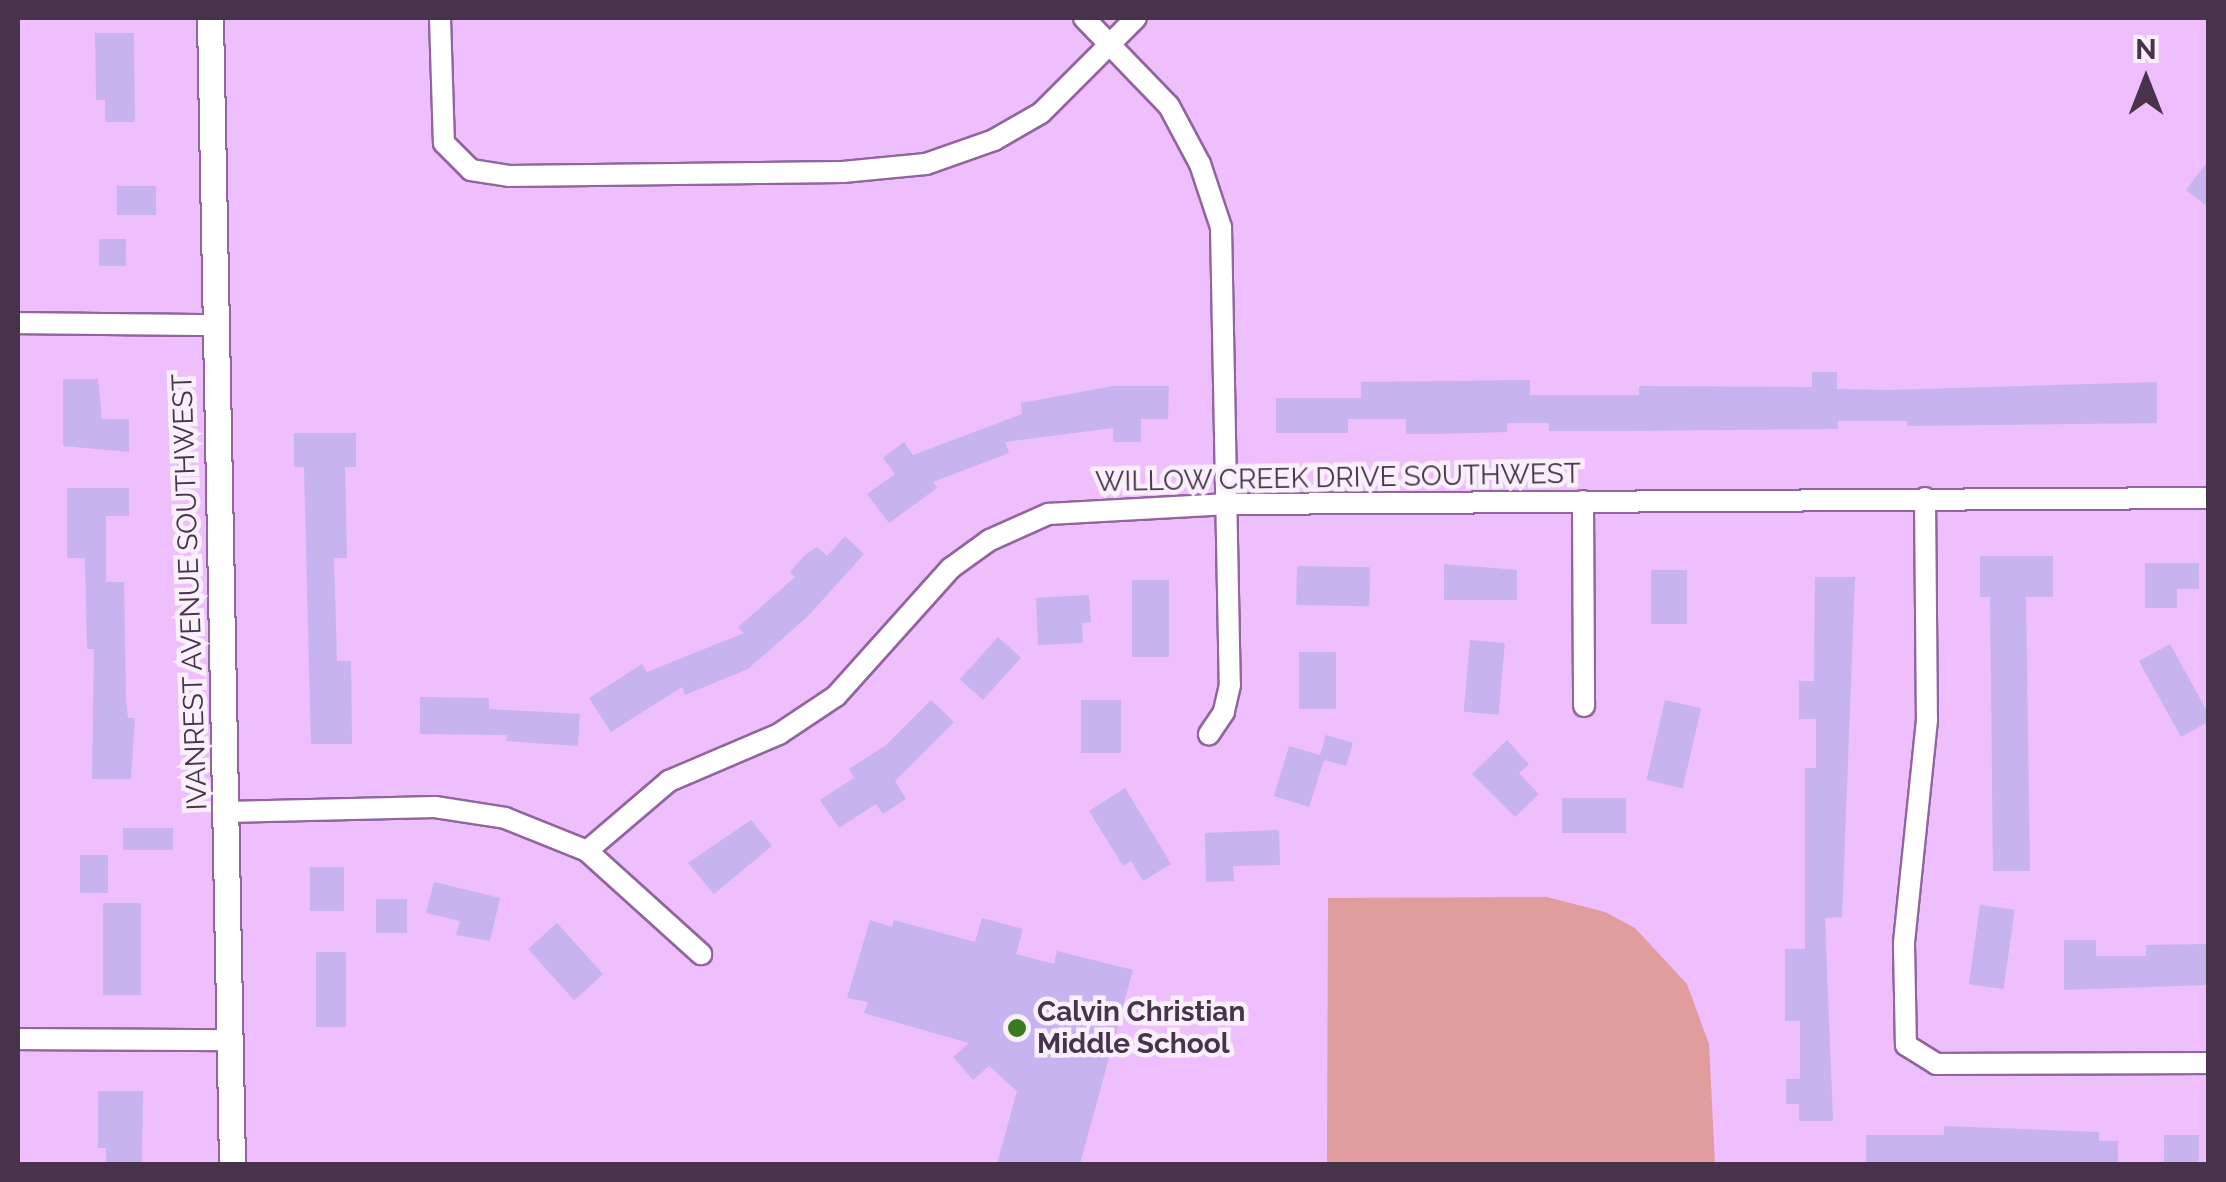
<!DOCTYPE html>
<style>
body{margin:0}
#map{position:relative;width:2226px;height:1182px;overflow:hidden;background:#efbefd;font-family:Raleway,sans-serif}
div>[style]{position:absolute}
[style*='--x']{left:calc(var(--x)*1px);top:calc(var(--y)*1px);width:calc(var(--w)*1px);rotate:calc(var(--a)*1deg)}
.green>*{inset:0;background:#e19d9e}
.building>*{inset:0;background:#c6b3ef;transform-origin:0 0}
.roads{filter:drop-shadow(2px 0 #91659e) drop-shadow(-2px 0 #91659e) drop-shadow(0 2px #91659e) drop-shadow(0 -2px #91659e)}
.minor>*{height:20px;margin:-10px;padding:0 10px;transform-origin:10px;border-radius:10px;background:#fff}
.tertiary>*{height:25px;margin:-12.5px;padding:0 12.5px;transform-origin:12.5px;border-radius:12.5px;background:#fff}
.dots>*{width:28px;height:28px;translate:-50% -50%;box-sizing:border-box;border:5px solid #faf0fc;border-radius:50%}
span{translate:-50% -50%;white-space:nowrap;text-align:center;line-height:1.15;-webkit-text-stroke:9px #faf0fc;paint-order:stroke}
.street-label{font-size:28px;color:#47334c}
.poi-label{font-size:28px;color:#47334c;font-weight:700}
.left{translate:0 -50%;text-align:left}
.frame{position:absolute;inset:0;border:20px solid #47334c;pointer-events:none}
.north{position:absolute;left:2096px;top:30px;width:100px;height:100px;-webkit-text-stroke:8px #faf0fc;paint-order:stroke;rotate:0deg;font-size:28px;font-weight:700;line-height:40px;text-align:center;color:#47334c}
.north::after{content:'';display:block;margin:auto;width:35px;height:45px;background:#47334c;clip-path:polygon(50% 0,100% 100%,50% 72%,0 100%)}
</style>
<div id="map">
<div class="green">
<div style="clip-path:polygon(1547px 897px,1605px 912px,1635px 928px,1687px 984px,1709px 1044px,1715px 1164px,1327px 1164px,1328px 898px)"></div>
</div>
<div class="building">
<div style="clip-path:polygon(95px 33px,134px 33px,135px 122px,105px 122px,105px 100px,96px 100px)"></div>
<div style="clip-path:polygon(2208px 161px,2208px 207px,2186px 190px)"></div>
<div style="left:117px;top:186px;width:39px;height:29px"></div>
<div style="left:99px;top:239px;width:27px;height:27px"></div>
<div style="clip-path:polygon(1812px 372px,1837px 372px,1837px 389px,1887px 390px,2157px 382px,2157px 423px,1907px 426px,1907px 421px,1838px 421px,1838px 429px,1618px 431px,1549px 431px,1549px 423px,1507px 423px,1507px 432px,1437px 434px,1406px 434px,1406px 419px,1348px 419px,1348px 433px,1276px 433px,1276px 398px,1361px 398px,1361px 382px,1530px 380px,1530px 395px,1639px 395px,1639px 386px,1812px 387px)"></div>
<div style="clip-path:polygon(63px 379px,98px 379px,102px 419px,129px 419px,129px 452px,63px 446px)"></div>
<div style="clip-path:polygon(1113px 386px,1169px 386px,1168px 419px,1141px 419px,1141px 442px,1113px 442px,1113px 428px,1005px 442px,1009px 453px,933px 482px,937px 488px,889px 523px,867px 494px,895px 474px,883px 458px,904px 442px,913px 455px,1022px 414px,1021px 403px)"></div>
<div style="clip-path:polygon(294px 433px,356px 433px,356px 467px,345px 467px,347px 558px,334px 558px,337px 661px,351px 661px,352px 744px,311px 744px,304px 467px,294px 467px)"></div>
<div style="clip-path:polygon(67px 488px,129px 488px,129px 516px,106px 516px,106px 582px,124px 582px,126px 698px,128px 718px,135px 718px,131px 779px,92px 779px,94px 649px,87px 649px,85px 558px,67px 558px)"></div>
<div style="clip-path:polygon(845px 536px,864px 554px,808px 616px,748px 669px,685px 695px,682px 687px,611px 732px,589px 698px,642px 664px,647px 672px,744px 633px,738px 627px,795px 577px,790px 572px,804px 556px,817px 547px,827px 556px)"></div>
<div style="clip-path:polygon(1980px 556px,2053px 556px,2053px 597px,2026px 597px,2030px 871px,1993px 871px,1990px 597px,1980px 597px)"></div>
<div style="clip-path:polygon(2145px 563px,2199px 563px,2199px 589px,2177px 589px,2177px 608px,2145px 608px)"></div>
<div style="clip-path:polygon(1444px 564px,1517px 570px,1517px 600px,1444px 600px)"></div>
<div style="left:1297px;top:566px;width:73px;height:39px;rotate:1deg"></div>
<div style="left:1651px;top:570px;width:36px;height:54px"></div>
<div style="clip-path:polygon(1815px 577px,1855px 577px,1842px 917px,1825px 918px,1833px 1121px,1799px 1121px,1799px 1104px,1786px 1104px,1786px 1079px,1800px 1079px,1800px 1021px,1785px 1021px,1785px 949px,1805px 949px,1805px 768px,1816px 768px,1816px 719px,1799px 719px,1799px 681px,1814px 681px)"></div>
<div style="left:1132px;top:580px;width:37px;height:77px"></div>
<div style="clip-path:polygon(1089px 595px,1091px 622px,1082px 623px,1083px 643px,1038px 645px,1036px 598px)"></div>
<div style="left:998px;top:637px;width:31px;height:57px;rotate:42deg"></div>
<div style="left:1470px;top:640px;width:35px;height:72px;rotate:5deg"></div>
<div style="clip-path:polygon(2170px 644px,2208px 713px,2208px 722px,2181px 737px,2139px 661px)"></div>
<div style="left:1299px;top:652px;width:37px;height:57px"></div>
<div style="clip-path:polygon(420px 697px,489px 698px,489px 709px,580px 714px,578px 746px,506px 741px,507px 735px,420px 734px)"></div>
<div style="clip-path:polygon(931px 700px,954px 722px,895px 781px,906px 799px,883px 814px,876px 804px,839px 828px,820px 800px,854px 778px,849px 769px,886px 745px)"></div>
<div style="left:1081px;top:700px;width:40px;height:53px"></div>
<div style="left:1665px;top:700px;width:37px;height:82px;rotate:13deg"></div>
<div style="clip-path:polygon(1326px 735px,1353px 743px,1346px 766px,1324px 760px,1309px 807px,1274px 796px,1289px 746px,1320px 755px)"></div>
<div style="clip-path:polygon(1507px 740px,1529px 764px,1519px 773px,1539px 794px,1515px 817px,1472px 774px)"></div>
<div style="clip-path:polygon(1125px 788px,1171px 864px,1143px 881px,1131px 861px,1123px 866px,1089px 811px)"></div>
<div style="left:1562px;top:798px;width:64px;height:35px"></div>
<div style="clip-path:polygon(751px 820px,772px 846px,714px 894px,688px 863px)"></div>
<div style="left:173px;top:828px;width:22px;height:50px;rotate:90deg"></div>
<div style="clip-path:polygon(1279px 830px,1280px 865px,1233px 866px,1234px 881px,1206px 882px,1205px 833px)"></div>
<div style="left:80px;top:855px;width:28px;height:38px"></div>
<div style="left:310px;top:867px;width:34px;height:44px"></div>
<div style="clip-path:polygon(434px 882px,500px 898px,490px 941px,456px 935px,460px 921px,426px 913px)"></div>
<div style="left:376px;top:899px;width:31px;height:34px"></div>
<div style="left:103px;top:903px;width:38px;height:92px"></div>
<div style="left:1980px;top:905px;width:35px;height:80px;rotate:8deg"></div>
<div style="clip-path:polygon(982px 918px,1023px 929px,1016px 954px,1054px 964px,1057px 951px,1133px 970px,1080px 1164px,997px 1164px,1017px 1091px,989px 1066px,973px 1080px,953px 1057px,969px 1043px,864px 1013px,868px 1002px,847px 998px,870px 920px,892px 927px,894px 920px,975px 942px)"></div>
<div style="left:557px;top:923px;width:69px;height:39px;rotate:48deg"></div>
<div style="clip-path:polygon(2064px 940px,2096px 940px,2096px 956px,2146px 956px,2146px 945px,2208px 944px,2208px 985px,2064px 990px)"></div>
<div style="left:316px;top:952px;width:30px;height:75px"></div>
<div style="clip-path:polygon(98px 1091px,143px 1091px,142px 1164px,106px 1164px,106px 1148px,98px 1148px)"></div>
<div style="clip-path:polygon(1944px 1126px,2099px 1132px,2099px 1141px,2118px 1141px,2118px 1164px,1866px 1164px,1866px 1135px,1944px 1135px)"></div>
<div style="left:2164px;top:1135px;width:35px;height:29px"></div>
</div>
<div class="roads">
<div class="minor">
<div style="--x:440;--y:18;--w:125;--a:88.2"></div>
<div style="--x:444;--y:143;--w:38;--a:45"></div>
<div style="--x:471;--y:170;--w:38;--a:9"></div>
<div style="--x:509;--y:176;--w:334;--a:-0.7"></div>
<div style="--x:843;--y:172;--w:83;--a:-5.5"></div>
<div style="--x:926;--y:164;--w:72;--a:-19.4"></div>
<div style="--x:994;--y:140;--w:54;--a:-29.9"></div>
<div style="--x:1041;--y:113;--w:134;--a:-45"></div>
<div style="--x:1084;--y:18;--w:122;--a:46"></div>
<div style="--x:1169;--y:106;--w:66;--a:61.9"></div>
<div style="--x:1200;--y:164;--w:66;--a:71.6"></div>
<div style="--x:1221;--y:227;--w:458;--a:88.9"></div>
<div style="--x:1230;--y:685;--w:28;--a:103"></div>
<div style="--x:1224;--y:712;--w:27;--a:124"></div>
<div style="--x:18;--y:323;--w:195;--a:0.6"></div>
<div style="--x:1925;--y:498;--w:222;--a:89.5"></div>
<div style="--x:1927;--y:720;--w:225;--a:95.9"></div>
<div style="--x:1904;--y:944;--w:101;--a:88.9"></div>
<div style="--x:1906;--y:1045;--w:36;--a:32"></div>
<div style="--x:1936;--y:1064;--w:272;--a:-0.2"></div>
<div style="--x:1583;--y:501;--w:205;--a:89.7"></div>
<div style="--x:226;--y:812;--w:209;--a:-1.4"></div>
<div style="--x:435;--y:807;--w:71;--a:8.9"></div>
<div style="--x:505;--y:818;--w:88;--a:21.9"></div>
<div style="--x:587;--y:851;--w:154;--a:42.1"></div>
<div style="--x:587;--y:851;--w:108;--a:-40.5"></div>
<div style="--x:669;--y:781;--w:120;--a:-23.1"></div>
<div style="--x:779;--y:734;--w:69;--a:-33.7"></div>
<div style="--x:836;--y:696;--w:172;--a:-48.1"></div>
<div style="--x:951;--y:568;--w:48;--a:-35.7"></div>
<div style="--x:990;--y:540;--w:64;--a:-24.1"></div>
<div style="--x:1048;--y:514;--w:181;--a:-3.2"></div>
<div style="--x:1229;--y:504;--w:979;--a:-0.35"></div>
<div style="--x:18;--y:1039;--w:210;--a:0.3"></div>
</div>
<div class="tertiary">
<div style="--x:210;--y:18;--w:1146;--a:88.9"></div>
</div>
</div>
<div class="dots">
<div style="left:1017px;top:1028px;background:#397c1e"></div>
</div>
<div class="street-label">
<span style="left:1338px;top:478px;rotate:-1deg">WILLOW CREEK DRIVE SOUTHWEST</span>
<span style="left:190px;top:592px;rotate:-92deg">IVANREST AVENUE SOUTHWEST</span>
</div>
<div class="poi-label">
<span class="left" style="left:1037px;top:1028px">Calvin Christian<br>Middle School</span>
</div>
<div class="frame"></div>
<div class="north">N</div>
</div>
